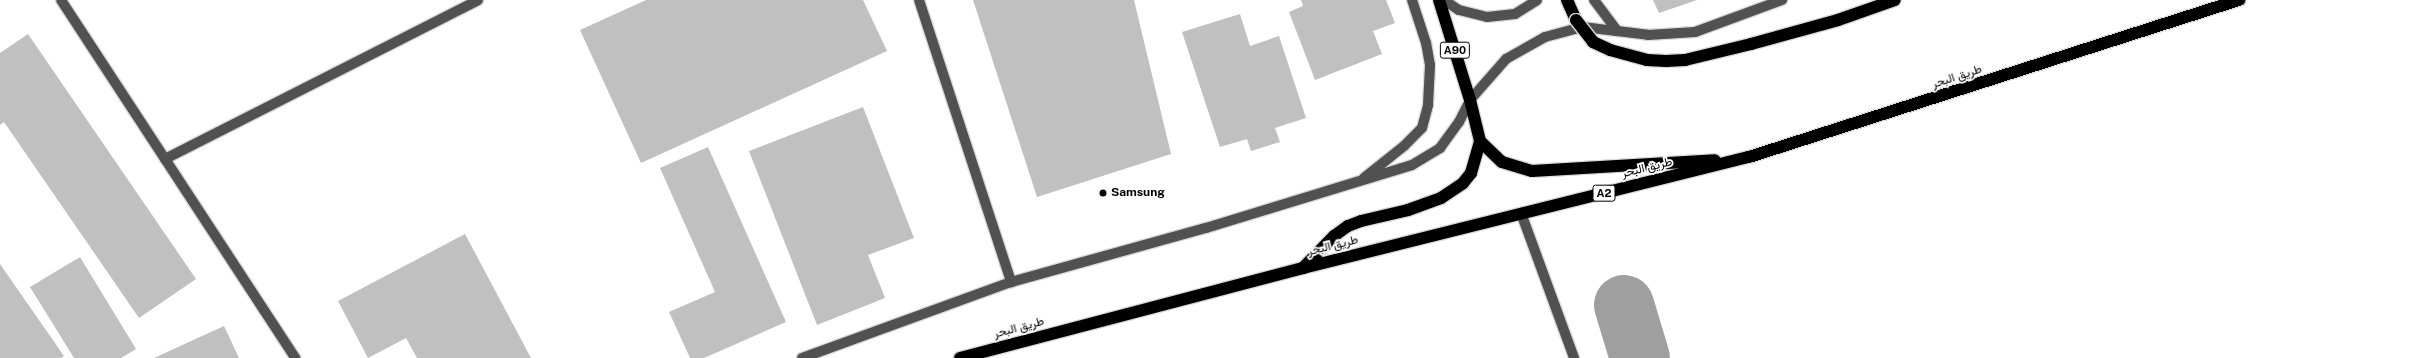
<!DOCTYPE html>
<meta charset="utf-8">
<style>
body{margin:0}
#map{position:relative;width:2422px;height:358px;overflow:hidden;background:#fff;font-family:"Public Sans",Vazirmatn,sans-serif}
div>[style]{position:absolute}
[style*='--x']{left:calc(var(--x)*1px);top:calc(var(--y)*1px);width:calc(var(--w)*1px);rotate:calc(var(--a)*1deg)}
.river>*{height:60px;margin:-30px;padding:0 30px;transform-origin:30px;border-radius:30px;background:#9f9f9f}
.building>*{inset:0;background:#c0c0c0}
.roads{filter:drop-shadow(1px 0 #dbdbdb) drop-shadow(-1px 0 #dbdbdb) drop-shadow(0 1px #dbdbdb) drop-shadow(0 -1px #dbdbdb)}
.minor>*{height:10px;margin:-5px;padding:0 5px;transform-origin:5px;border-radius:5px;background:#515151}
.highway>*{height:12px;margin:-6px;padding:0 6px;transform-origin:6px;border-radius:6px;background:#000}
.bridges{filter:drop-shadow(1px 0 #dbdbdb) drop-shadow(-1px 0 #dbdbdb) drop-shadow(0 1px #dbdbdb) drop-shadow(0 -1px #dbdbdb)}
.highway-bridge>*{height:12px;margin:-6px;padding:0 6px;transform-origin:6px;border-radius:6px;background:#000}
.dots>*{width:11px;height:11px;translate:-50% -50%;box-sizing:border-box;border:2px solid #fff;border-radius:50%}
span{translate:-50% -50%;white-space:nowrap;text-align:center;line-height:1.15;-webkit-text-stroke:3.5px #fff;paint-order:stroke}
.shield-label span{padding:1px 3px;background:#fff;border:1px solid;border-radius:3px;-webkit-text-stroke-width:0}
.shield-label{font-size:11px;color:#000;font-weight:700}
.street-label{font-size:12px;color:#000}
.poi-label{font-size:12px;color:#000;font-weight:700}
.left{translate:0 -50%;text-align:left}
</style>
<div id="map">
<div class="river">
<div style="--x:1624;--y:305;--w:55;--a:73.2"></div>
</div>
<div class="building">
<div style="clip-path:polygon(646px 0,863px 0,887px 51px,641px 163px,580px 30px)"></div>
<div style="clip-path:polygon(973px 0,1134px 0,1171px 154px,1037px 197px)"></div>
<div style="clip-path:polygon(1301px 0,1386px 0,1395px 23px,1373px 31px,1382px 54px,1315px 80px,1289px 12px,1303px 6px)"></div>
<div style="clip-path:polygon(1653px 0,1697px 0,1659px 13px)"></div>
<div style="clip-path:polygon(1240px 14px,1250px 46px,1279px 36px,1306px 118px,1275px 128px,1280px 142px,1251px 151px,1247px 139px,1220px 147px,1182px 32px)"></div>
<div style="clip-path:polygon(28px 34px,196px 279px,139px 318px,4px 122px,0 125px,0 53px)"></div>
<div style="clip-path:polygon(863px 107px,914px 238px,868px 255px,885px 298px,817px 325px,749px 151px)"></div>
<div style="clip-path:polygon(708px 147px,786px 322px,704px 358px,690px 358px,669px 312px,715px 292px,660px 168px)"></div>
<div style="clip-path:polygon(465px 234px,531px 358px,417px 358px,406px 338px,368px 358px,338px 301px)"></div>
<div style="clip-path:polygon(80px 257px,136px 349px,121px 358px,74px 358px,30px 287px)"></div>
<div style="clip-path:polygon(0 264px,64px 356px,61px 358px,0 358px)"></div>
<div style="clip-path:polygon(224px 326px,239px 358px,154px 358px)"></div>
</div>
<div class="roads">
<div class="minor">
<div style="--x:61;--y:0;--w:428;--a:56.8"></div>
<div style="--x:919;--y:0;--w:297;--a:71.9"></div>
<div style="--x:1444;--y:0;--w:18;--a:34"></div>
<div style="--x:1459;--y:10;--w:29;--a:14"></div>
<div style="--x:1487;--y:17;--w:28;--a:-6"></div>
<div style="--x:1515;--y:14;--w:26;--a:-32"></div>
<div style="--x:1594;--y:0;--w:39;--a:53"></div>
<div style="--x:1617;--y:31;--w:31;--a:7"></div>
<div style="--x:1648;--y:35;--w:47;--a:-3.7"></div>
<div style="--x:1695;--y:32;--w:93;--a:-20.2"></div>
<div style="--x:165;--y:159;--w:351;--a:-26.9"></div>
<div style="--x:1364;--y:178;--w:51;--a:-38.7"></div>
<div style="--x:1404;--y:146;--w:25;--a:-45"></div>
<div style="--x:1422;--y:128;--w:24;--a:-75"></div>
<div style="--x:1428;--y:105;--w:40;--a:-87.1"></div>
<div style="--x:1430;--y:65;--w:22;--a:-100"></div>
<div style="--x:1426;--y:43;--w:45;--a:-108"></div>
<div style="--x:1521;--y:213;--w:154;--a:69.9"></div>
<div style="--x:802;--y:358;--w:222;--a:-20"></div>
<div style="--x:1011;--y:282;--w:202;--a:-15.5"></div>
<div style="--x:1206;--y:228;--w:215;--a:-17"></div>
<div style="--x:1412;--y:165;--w:33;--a:-31"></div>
<div style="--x:1440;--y:148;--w:32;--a:-54"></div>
<div style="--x:1459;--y:122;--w:25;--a:-63"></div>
<div style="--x:1470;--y:100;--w:55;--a:-48.7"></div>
<div style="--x:1506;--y:59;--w:45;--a:-29.4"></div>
<div style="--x:1545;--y:37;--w:39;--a:-15"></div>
<div style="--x:1583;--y:27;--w:34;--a:7"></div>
</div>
<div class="highway">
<div style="--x:1567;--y:0;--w:22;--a:66"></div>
<div style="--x:1480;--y:141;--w:30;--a:44"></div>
<div style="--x:1502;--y:162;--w:31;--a:17"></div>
<div style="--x:1532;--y:171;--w:183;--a:-3.4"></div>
<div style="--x:1303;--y:268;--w:45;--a:-45.9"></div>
<div style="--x:1334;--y:236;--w:17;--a:-36"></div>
<div style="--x:1348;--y:226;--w:14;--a:-21"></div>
<div style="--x:1361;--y:221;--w:48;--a:-13.2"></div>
<div style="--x:1408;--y:210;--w:35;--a:-20"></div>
<div style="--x:1441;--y:198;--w:27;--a:-34"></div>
<div style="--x:1463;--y:183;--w:13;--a:-51"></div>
<div style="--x:1471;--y:173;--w:33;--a:-74"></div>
<div style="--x:1480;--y:141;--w:42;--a:-103.7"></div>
<div style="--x:1470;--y:100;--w:105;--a:-107.2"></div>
<div style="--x:960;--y:358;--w:355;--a:-14.7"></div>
<div style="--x:1303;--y:268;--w:460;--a:-14"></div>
<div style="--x:1749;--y:157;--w:515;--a:-17.77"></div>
</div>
</div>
<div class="bridges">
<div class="highway-bridge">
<div style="--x:1576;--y:20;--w:28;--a:52"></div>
<div style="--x:1593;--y:42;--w:19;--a:25"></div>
<div style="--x:1610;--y:50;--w:38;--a:15"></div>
<div style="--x:1647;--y:60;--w:19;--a:3"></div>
<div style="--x:1666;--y:61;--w:19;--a:-3"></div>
<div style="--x:1685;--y:60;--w:68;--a:-13.6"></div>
<div style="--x:1751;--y:44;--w:90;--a:-15.4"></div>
<div style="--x:1838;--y:20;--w:60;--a:-19.3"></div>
</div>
</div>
<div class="dots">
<div style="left:1103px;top:193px;background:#000"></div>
</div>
<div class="shield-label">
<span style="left:1455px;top:50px">A90</span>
<span style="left:1604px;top:193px">A2</span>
</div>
<div class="street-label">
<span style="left:1957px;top:77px;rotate:-18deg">طريق البحر</span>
<span style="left:1647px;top:168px;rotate:-14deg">طريق البحر</span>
<span style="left:1333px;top:246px;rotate:-14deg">طريق البحر</span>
<span style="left:1019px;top:328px;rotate:-15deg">طريق البحر</span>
</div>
<div class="poi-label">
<span class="left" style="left:1111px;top:193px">Samsung</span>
</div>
</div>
